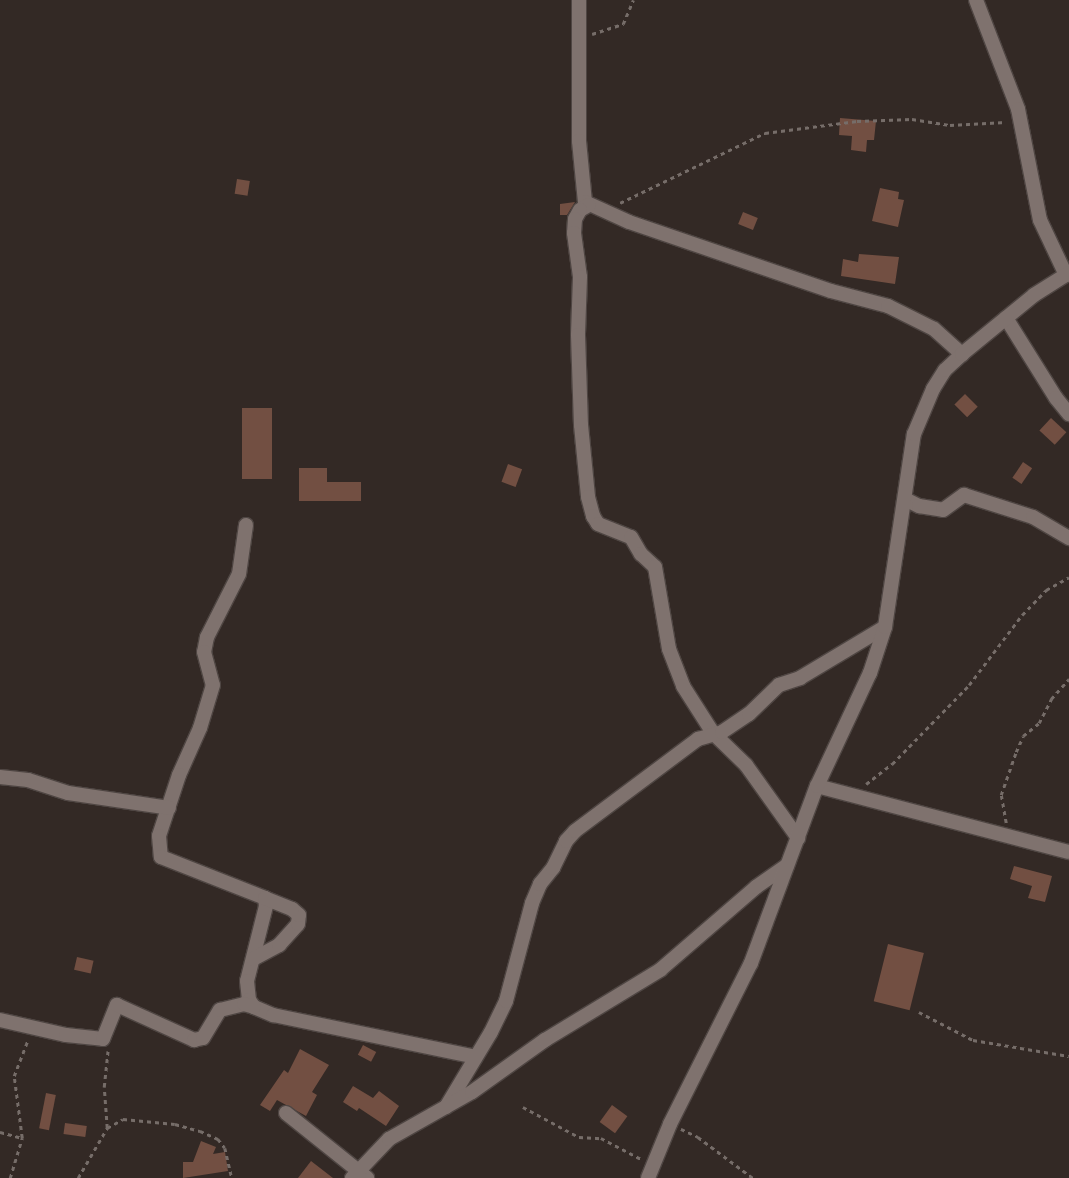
<!DOCTYPE html>
<style>
body{margin:0}
#map{position:relative;width:1069px;height:1178px;overflow:hidden;background:#332925;font-family:Raleway,sans-serif}
div>[style]{position:absolute}
[style*='--x']{left:calc(var(--x)*1px);top:calc(var(--y)*1px);width:calc(var(--w)*1px);rotate:calc(var(--a)*1deg)}
.building>*{inset:0;background:#724f42;transform-origin:0 0}
.path>*{height:2.5px;margin-top:-1.25px;transform-origin:0;background:repeating-linear-gradient(90deg,#766d69 0 4px,transparent 0 8px)}
.roads{filter:drop-shadow(1px 0 #4f4643) drop-shadow(-1px 0 #4f4643) drop-shadow(0 1px #4f4643) drop-shadow(0 -1px #4f4643)}
.minor>*{height:14px;margin:-7px;padding:0 7px;transform-origin:7px;border-radius:7px;background:#7f726e}
span{translate:-50% -50%;white-space:nowrap;text-align:center;line-height:1.15;-webkit-text-stroke:4px #332925;paint-order:stroke}
</style>
<div id="map">
<div class="building">
<div style="clip-path:polygon(840px 118px,876px 121px,874px 140px,867px 140px,866px 152px,851px 150px,852px 136px,839px 135px)"></div>
<div style="left:237px;top:179px;width:13px;height:15px;rotate:9deg"></div>
<div style="clip-path:polygon(880px 188px,899px 192px,898px 199px,904px 200px,898px 227px,872px 221px)"></div>
<div style="clip-path:polygon(575px 202px,567px 215px,560px 215px,560px 204px)"></div>
<div style="left:743px;top:212px;width:16px;height:13px;rotate:22deg"></div>
<div style="clip-path:polygon(859px 254px,899px 257px,895px 284px,841px 276px,843px 259px,858px 262px)"></div>
<div style="left:965px;top:394px;width:18px;height:15px;rotate:45deg"></div>
<div style="left:242px;top:408px;width:30px;height:71px"></div>
<div style="left:1051px;top:418px;width:21px;height:17px;rotate:43deg"></div>
<div style="left:1023px;top:462px;width:11px;height:19px;rotate:34deg"></div>
<div style="left:508px;top:464px;width:15px;height:19px;rotate:20deg"></div>
<div style="clip-path:polygon(299px 468px,327px 468px,327px 482px,361px 482px,361px 501px,299px 501px)"></div>
<div style="clip-path:polygon(1014px 866px,1052px 876px,1045px 902px,1028px 898px,1032px 886px,1010px 879px)"></div>
<div style="left:888px;top:944px;width:37px;height:59px;rotate:14deg"></div>
<div style="left:77px;top:957px;width:17px;height:13px;rotate:13deg"></div>
<div style="left:363px;top:1045px;width:15px;height:11px;rotate:28deg"></div>
<div style="clip-path:polygon(300px 1049px,329px 1065px,312px 1092px,317px 1095px,306px 1116px,277px 1100px,270px 1111px,260px 1105px,284px 1070px,288px 1073px)"></div>
<div style="clip-path:polygon(353px 1086px,373px 1098px,379px 1091px,399px 1106px,386px 1126px,359px 1108px,357px 1111px,343px 1102px)"></div>
<div style="left:46px;top:1093px;width:10px;height:36px;rotate:11deg"></div>
<div style="left:612px;top:1105px;width:19px;height:21px;rotate:36deg"></div>
<div style="left:65px;top:1123px;width:22px;height:11px;rotate:8deg"></div>
<div style="clip-path:polygon(201px 1141px,216px 1147px,213px 1154px,225px 1152px,228px 1171px,183px 1178px,183px 1162px,193px 1162px)"></div>
<div style="clip-path:polygon(311px 1161px,333px 1178px,298px 1178px)"></div>
</div>
<div class="path">
<div style="--x:592;--y:34;--w:33;--a:-18"></div>
<div style="--x:623;--y:24;--w:26;--a:-67"></div>
<div style="--x:620;--y:203;--w:161;--a:-25.8"></div>
<div style="--x:765;--y:133;--w:93;--a:-7.4"></div>
<div style="--x:857;--y:121;--w:55;--a:-2.1"></div>
<div style="--x:912;--y:119;--w:38;--a:9"></div>
<div style="--x:950;--y:125;--w:56;--a:-3.1"></div>
<div style="--x:866;--y:784;--w:33;--a:-38"></div>
<div style="--x:892;--y:764;--w:110;--a:-45.7"></div>
<div style="--x:969;--y:685;--w:88;--a:-52.9"></div>
<div style="--x:1022;--y:615;--w:35;--a:-46"></div>
<div style="--x:1046;--y:590;--w:26;--a:-29"></div>
<div style="--x:1006;--y:823;--w:28;--a:-100"></div>
<div style="--x:1001;--y:795;--w:46;--a:-70.8"></div>
<div style="--x:1016;--y:752;--w:17;--a:-66"></div>
<div style="--x:1023;--y:736;--w:21;--a:-39"></div>
<div style="--x:1039;--y:723;--w:27;--a:-63"></div>
<div style="--x:1051;--y:699;--w:27;--a:-48"></div>
<div style="--x:919;--y:1012;--w:61;--a:27.4"></div>
<div style="--x:973;--y:1040;--w:97;--a:9.5"></div>
<div style="--x:523;--y:1107;--w:64;--a:28.2"></div>
<div style="--x:579;--y:1137;--w:22;--a:3"></div>
<div style="--x:601;--y:1138;--w:45;--a:27.7"></div>
<div style="--x:107;--y:1128;--w:18;--a:-29"></div>
<div style="--x:123;--y:1119;--w:52;--a:5.5"></div>
<div style="--x:175;--y:1124;--w:26;--a:16"></div>
<div style="--x:200;--y:1131;--w:20;--a:24"></div>
<div style="--x:218;--y:1139;--w:11;--a:52"></div>
<div style="--x:225;--y:1148;--w:31;--a:77"></div>
<div style="--x:681;--y:1129;--w:19;--a:25"></div>
<div style="--x:698;--y:1137;--w:69;--a:36.7"></div>
<div style="--x:0;--y:1132;--w:23;--a:15"></div>
<div style="--x:10;--y:1178;--w:42;--a:-73.3"></div>
<div style="--x:22;--y:1138;--w:63;--a:-97.4"></div>
<div style="--x:14;--y:1076;--w:39;--a:-69"></div>
<div style="--x:78;--y:1178;--w:58;--a:-59.9"></div>
<div style="--x:107;--y:1128;--w:41;--a:-94.2"></div>
<div style="--x:104;--y:1087;--w:36;--a:-84"></div>
</div>
<div class="roads">
<div class="minor">
<div style="--x:579;--y:0;--w:141;--a:90"></div>
<div style="--x:579;--y:141;--w:61;--a:84.4"></div>
<div style="--x:585;--y:202;--w:48;--a:24.4"></div>
<div style="--x:629;--y:222;--w:213;--a:18.9"></div>
<div style="--x:831;--y:291;--w:59;--a:14.7"></div>
<div style="--x:888;--y:306;--w:51;--a:26.6"></div>
<div style="--x:934;--y:329;--w:38;--a:42"></div>
<div style="--x:976;--y:0;--w:117;--a:68.9"></div>
<div style="--x:1018;--y:109;--w:113;--a:78.8"></div>
<div style="--x:1040;--y:220;--w:61;--a:64.7"></div>
<div style="--x:589;--y:205;--w:10;--a:151"></div>
<div style="--x:580;--y:210;--w:10;--a:119"></div>
<div style="--x:575;--y:219;--w:14;--a:94"></div>
<div style="--x:574;--y:233;--w:44;--a:82.2"></div>
<div style="--x:580;--y:277;--w:58;--a:92"></div>
<div style="--x:578;--y:335;--w:90;--a:88.1"></div>
<div style="--x:581;--y:425;--w:72;--a:84.4"></div>
<div style="--x:588;--y:497;--w:20;--a:75"></div>
<div style="--x:593;--y:516;--w:9;--a:58"></div>
<div style="--x:598;--y:524;--w:35;--a:22"></div>
<div style="--x:631;--y:537;--w:20;--a:60"></div>
<div style="--x:641;--y:554;--w:19;--a:43"></div>
<div style="--x:655;--y:567;--w:83;--a:80.3"></div>
<div style="--x:669;--y:649;--w:40;--a:69"></div>
<div style="--x:683;--y:686;--w:56;--a:57.4"></div>
<div style="--x:713;--y:733;--w:46;--a:44.1"></div>
<div style="--x:746;--y:765;--w:90;--a:54.5"></div>
<div style="--x:1006;--y:318;--w:94;--a:58"></div>
<div style="--x:1056;--y:398;--w:21;--a:51"></div>
<div style="--x:905;--y:499;--w:16;--a:27"></div>
<div style="--x:919;--y:506;--w:24;--a:9"></div>
<div style="--x:943;--y:510;--w:26;--a:-36"></div>
<div style="--x:964;--y:495;--w:72;--a:17.7"></div>
<div style="--x:1033;--y:517;--w:42;--a:30.3"></div>
<div style="--x:246;--y:525;--w:49;--a:98.1"></div>
<div style="--x:239;--y:574;--w:71;--a:116.9"></div>
<div style="--x:207;--y:637;--w:15;--a:101"></div>
<div style="--x:204;--y:652;--w:34;--a:75"></div>
<div style="--x:213;--y:685;--w:45;--a:106.8"></div>
<div style="--x:200;--y:728;--w:51;--a:114.1"></div>
<div style="--x:179;--y:775;--w:64;--a:108.2"></div>
<div style="--x:159;--y:836;--w:21;--a:85"></div>
<div style="--x:161;--y:857;--w:112;--a:21.5"></div>
<div style="--x:265;--y:898;--w:8;--a:83"></div>
<div style="--x:266;--y:906;--w:77;--a:104.2"></div>
<div style="--x:247;--y:981;--w:19;--a:84"></div>
<div style="--x:249;--y:1000;--w:9;--a:54"></div>
<div style="--x:254;--y:1007;--w:21;--a:23"></div>
<div style="--x:273;--y:1015;--w:207;--a:11.7"></div>
<div style="--x:0;--y:777;--w:28;--a:6"></div>
<div style="--x:28;--y:780;--w:42;--a:18"></div>
<div style="--x:68;--y:793;--w:102;--a:8.4"></div>
<div style="--x:817;--y:786;--w:260;--a:14.7"></div>
<div style="--x:253;--y:959;--w:30;--a:-28"></div>
<div style="--x:279;--y:945;--w:28;--a:-48"></div>
<div style="--x:298;--y:924;--w:9;--a:-84"></div>
<div style="--x:299;--y:915;--w:9;--a:-139"></div>
<div style="--x:292;--y:909;--w:29;--a:-158"></div>
<div style="--x:0;--y:1020;--w:68;--a:12.8"></div>
<div style="--x:66;--y:1035;--w:37;--a:6"></div>
<div style="--x:103;--y:1039;--w:37;--a:-68"></div>
<div style="--x:117;--y:1005;--w:85;--a:24.4"></div>
<div style="--x:194;--y:1040;--w:9;--a:-13"></div>
<div style="--x:203;--y:1038;--w:33;--a:-59"></div>
<div style="--x:220;--y:1010;--w:25;--a:-14"></div>
<div style="--x:244;--y:1004;--w:10;--a:17"></div>
<div style="--x:446;--y:1107;--w:87;--a:-59"></div>
<div style="--x:491;--y:1032;--w:34;--a:-64"></div>
<div style="--x:506;--y:1001;--w:101;--a:-75.1"></div>
<div style="--x:532;--y:903;--w:21;--a:-67"></div>
<div style="--x:540;--y:884;--w:21;--a:-51"></div>
<div style="--x:553;--y:868;--w:30;--a:-64"></div>
<div style="--x:566;--y:841;--w:13;--a:-48"></div>
<div style="--x:575;--y:831;--w:154;--a:-36.8"></div>
<div style="--x:698;--y:739;--w:25;--a:-16"></div>
<div style="--x:722;--y:732;--w:32;--a:-34"></div>
<div style="--x:749;--y:714;--w:42;--a:-44"></div>
<div style="--x:779;--y:685;--w:22;--a:-18"></div>
<div style="--x:800;--y:678;--w:99;--a:-31"></div>
<div style="--x:286;--y:1113;--w:104;--a:38.7"></div>
<div style="--x:352;--y:1178;--w:54;--a:-46.5"></div>
<div style="--x:389;--y:1139;--w:95;--a:-29.5"></div>
<div style="--x:472;--y:1092;--w:90;--a:-35.5"></div>
<div style="--x:545;--y:1040;--w:135;--a:-31.3"></div>
<div style="--x:660;--y:970;--w:127;--a:-40.8"></div>
<div style="--x:756;--y:887;--w:38;--a:-35"></div>
<div style="--x:648;--y:1178;--w:58;--a:-67.8"></div>
<div style="--x:670;--y:1124;--w:180;--a:-63.3"></div>
<div style="--x:751;--y:963;--w:189;--a:-69.6"></div>
<div style="--x:817;--y:786;--w:125;--a:-64.9"></div>
<div style="--x:870;--y:673;--w:48;--a:-71.9"></div>
<div style="--x:885;--y:627;--w:195;--a:-81.5"></div>
<div style="--x:914;--y:434;--w:49;--a:-67.1"></div>
<div style="--x:933;--y:389;--w:22;--a:-58"></div>
<div style="--x:945;--y:370;--w:23;--a:-43"></div>
<div style="--x:962;--y:354;--w:93;--a:-39.3"></div>
<div style="--x:1034;--y:295;--w:41;--a:-32.2"></div>
</div>
</div>
</div>
